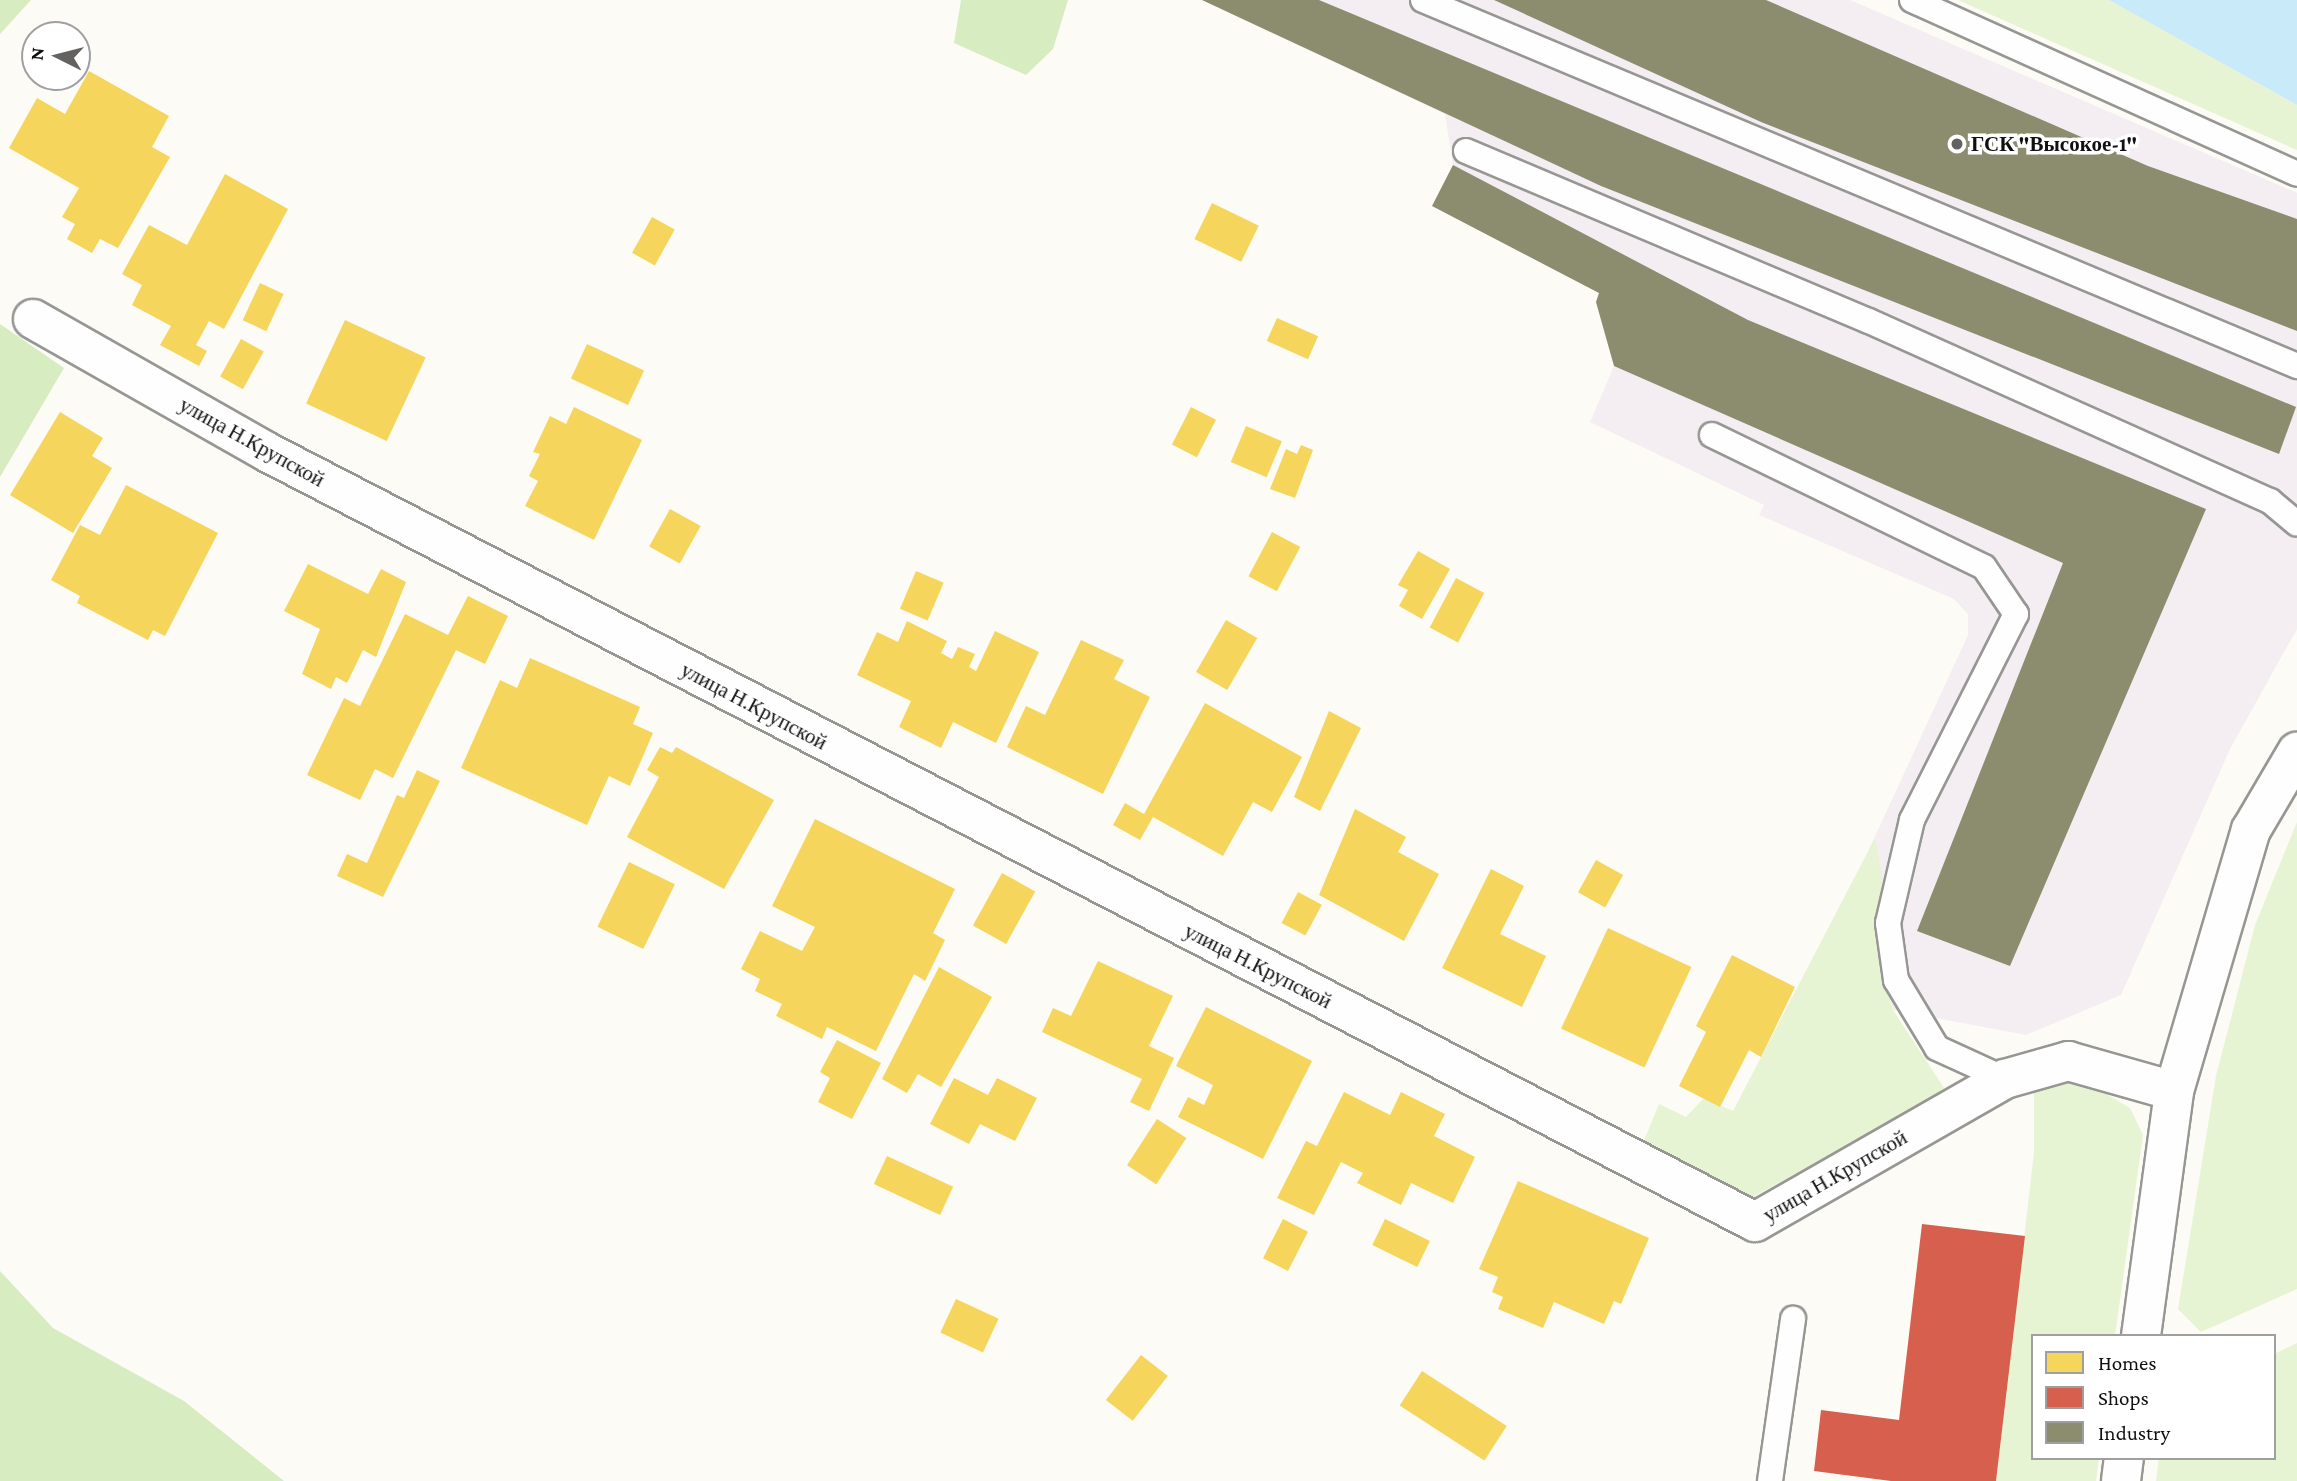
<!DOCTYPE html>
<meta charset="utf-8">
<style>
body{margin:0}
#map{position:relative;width:2297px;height:1481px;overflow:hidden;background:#fcfbf5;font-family:"Crimson Pro",serif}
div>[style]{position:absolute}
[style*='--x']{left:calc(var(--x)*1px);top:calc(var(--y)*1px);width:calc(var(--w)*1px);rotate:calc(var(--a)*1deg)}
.industrial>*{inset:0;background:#f4eef2}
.green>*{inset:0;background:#e7f4d3}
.forest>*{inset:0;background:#d7ecc0}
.water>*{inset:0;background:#c8eaf9}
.homes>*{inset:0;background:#f6d55c;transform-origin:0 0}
.shops>*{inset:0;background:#d6604d}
.industry>*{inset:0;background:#8c8c6e}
.roads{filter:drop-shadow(2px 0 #969693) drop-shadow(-2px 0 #969693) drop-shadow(0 2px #969693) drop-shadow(0 -2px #969693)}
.service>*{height:24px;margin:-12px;padding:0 12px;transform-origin:12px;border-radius:12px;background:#fffefe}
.minor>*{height:38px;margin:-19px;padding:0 19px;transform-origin:19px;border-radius:19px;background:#fffefe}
.dots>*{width:19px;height:19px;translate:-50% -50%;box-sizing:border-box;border:4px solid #fff;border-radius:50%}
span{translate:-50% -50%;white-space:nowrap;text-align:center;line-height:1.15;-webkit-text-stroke:7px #fff;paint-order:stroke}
.poi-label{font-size:21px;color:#101010;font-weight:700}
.left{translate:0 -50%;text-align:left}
.street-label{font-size:21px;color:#101010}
.legend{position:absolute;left:2031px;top:1334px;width:245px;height:126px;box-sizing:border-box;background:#fff;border:2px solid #9f9f9f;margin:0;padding:9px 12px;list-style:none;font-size:21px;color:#101010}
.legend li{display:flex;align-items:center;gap:14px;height:35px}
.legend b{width:35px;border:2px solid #9f9f9f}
.north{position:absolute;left:21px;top:21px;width:70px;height:70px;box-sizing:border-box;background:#fff;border:2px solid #9f9f9f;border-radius:50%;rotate:276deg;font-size:19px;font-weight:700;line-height:28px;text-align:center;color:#101010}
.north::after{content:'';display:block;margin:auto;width:24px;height:32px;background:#636260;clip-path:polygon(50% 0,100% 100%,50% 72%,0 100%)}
</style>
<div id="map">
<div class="industrial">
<div style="clip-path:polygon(1202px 0,1850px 0,2297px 193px,2297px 629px,2230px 749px,2121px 995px,2026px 1035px,1893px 1010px,1859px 871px,1968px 635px,1968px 614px,1954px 599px,1759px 515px,1764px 505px,1590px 422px,1614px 366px,1596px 302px,1599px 293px,1432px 206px,1453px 165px,1445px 114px)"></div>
</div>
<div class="green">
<div style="clip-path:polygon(1958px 0,2109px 0,2297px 105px,2297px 150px)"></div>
<div style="clip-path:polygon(2297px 822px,2297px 1289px,2201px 1332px,2178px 1309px,2216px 1076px,2255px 925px)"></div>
<div style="clip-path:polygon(1875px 838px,1882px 875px,1878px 949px,1893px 1010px,1946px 1091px,1751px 1198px,1643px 1143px,1659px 1104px,1686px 1117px,1704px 1098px,1733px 1111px)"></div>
<div style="clip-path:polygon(2083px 1080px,2130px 1108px,2143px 1135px,2115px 1336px,2033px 1336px,2033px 1458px,2099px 1458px,2096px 1481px,1996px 1481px,2034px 1152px,2034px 1088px)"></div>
<div style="clip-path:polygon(2297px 1343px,2297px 1481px,2156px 1481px,2159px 1458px,2274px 1458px,2274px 1354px)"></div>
</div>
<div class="forest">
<div style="clip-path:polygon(0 0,31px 0,0 34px)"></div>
<div style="clip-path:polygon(961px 0,1068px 0,1053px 49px,1026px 75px,954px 43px)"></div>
<div style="clip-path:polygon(0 324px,64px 368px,0 477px)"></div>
<div style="clip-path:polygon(0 1271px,53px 1328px,184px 1401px,284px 1481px,0 1481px)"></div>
</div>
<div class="water">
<div style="clip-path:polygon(2109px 0,2297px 0,2297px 105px)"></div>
</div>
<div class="homes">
<div style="clip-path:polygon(89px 71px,169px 116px,152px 147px,170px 157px,118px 248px,100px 239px,92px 253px,67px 239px,75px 224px,62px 217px,79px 188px,9px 148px,37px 98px,65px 114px)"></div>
<div style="clip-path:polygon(225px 174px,288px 209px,224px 329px,209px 321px,196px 345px,207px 351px,199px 366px,160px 345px,171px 326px,132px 305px,142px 285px,122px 274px,149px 225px,187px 245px)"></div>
<div style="left:1212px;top:203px;width:52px;height:40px;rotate:26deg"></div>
<div style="left:652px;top:217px;width:26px;height:41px;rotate:29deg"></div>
<div style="left:260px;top:283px;width:26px;height:41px;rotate:25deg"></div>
<div style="left:1277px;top:318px;width:45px;height:25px;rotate:24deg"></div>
<div style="left:345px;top:320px;width:89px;height:92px;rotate:25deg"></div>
<div style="left:241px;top:339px;width:26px;height:43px;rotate:29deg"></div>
<div style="left:587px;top:344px;width:63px;height:38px;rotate:25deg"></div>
<div style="clip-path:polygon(574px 407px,642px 440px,594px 540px,525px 506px,538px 481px,529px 476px,540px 454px,533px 452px,550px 416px,566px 424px)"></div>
<div style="left:1191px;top:407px;width:28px;height:42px;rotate:27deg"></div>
<div style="clip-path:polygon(60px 412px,103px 438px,92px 456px,112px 468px,73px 533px,10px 495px)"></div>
<div style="left:1246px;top:426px;width:39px;height:39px;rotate:23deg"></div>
<div style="clip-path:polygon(1301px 445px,1313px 450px,1295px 498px,1270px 489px,1286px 449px,1297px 454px)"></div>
<div style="clip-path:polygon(126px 485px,218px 533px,165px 636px,153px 630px,148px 640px,77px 603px,80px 596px,51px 580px,80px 525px,100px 535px)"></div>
<div style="left:670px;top:509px;width:35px;height:43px;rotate:29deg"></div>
<div style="left:1272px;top:532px;width:32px;height:50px;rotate:28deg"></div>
<div style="clip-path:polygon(1418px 551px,1450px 569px,1422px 619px,1399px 606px,1408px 590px,1398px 585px)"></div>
<div style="clip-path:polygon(308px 564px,368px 594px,381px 569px,406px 582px,376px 657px,363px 650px,347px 683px,336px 677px,331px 689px,302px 674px,320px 629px,284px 611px)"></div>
<div style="left:916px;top:571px;width:30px;height:41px;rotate:23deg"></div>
<div style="left:1456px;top:578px;width:32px;height:56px;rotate:28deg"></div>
<div style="clip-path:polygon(468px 596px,508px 616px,485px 664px,456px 650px,393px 778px,375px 769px,360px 800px,307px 775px,344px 698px,360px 706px,405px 614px,448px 635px)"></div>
<div style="left:1226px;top:620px;width:36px;height:60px;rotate:30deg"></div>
<div style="clip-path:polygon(907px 621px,947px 641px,941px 653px,952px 659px,958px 647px,975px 654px,969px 667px,976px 671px,995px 631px,1039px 652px,996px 743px,953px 722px,941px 748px,899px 727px,911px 701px,857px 675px,877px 632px,898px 642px)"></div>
<div style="clip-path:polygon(1081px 640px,1124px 660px,1114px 679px,1150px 697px,1103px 794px,1007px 747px,1026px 706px,1045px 715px)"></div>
<div style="clip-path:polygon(530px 658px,640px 707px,633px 724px,653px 733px,630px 786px,609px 776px,587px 825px,461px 768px,500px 680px,517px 688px)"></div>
<div style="clip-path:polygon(1205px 703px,1302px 757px,1272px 812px,1253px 802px,1223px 856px,1153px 817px,1140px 840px,1113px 825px,1125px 803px,1144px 814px)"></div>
<div style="clip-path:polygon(1329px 711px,1361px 728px,1320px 811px,1294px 797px)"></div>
<div style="clip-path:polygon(660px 747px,672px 753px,676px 747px,774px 800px,724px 889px,627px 837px,659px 777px,647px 770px)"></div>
<div style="clip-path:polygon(417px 770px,440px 781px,383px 897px,337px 876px,347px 854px,367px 863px,397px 795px,404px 798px)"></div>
<div style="clip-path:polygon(1355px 809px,1406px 837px,1398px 852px,1439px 874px,1404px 941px,1319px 895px)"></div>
<div style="clip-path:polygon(815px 819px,955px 889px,933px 933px,945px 940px,925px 981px,914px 974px,876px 1051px,827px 1027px,822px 1039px,776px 1016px,782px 1004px,755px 991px,760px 979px,741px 969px,760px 931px,802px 951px,815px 927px,772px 906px)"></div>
<div style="left:1596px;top:860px;width:31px;height:37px;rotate:29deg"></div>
<div style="left:629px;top:862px;width:51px;height:72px;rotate:26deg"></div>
<div style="clip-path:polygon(1491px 869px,1524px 886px,1500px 934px,1546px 956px,1522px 1007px,1442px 968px)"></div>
<div style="left:1002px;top:873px;width:38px;height:60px;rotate:29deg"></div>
<div style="left:1298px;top:892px;width:27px;height:35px;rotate:28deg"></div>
<div style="left:1608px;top:928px;width:92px;height:111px;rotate:25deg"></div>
<div style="clip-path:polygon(1732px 955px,1795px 987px,1761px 1057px,1749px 1050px,1720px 1107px,1679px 1086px,1706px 1032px,1696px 1026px)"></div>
<div style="clip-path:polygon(1098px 961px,1173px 996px,1149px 1046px,1174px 1058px,1149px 1111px,1130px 1102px,1142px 1079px,1042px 1032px,1053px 1008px,1071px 1016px)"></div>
<div style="clip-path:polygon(939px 967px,992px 997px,941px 1087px,918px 1074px,907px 1093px,882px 1079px)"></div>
<div style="clip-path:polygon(1206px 1007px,1312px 1061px,1263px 1159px,1178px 1117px,1188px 1097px,1204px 1105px,1213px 1085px,1176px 1066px)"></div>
<div style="clip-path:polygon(837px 1040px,881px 1063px,852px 1119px,818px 1102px,830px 1078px,820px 1072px)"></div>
<div style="clip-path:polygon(954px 1078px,988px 1095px,997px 1078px,1037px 1098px,1015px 1141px,980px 1124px,969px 1144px,930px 1124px)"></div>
<div style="clip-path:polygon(1344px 1092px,1390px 1115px,1401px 1092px,1445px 1114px,1434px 1136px,1475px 1157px,1453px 1203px,1411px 1183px,1401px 1205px,1357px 1183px,1363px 1173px,1341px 1162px,1314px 1215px,1277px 1198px,1306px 1141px,1317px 1146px)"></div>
<div style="left:1157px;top:1119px;width:35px;height:55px;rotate:33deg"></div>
<div style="left:887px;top:1156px;width:73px;height:31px;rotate:25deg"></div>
<div style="clip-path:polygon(1518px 1181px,1649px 1238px,1621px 1304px,1614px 1301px,1604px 1324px,1554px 1302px,1543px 1328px,1498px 1309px,1503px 1297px,1492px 1292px,1498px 1277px,1479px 1269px)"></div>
<div style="left:1283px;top:1219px;width:28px;height:44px;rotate:27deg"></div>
<div style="left:1385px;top:1219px;width:50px;height:29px;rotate:26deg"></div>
<div style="left:956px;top:1299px;width:47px;height:37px;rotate:25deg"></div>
<div style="left:1141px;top:1355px;width:34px;height:57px;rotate:38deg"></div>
<div style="left:1422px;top:1371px;width:101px;height:41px;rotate:33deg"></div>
</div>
<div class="shops">
<div style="clip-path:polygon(1922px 1224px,2025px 1236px,1996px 1481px,1891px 1481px,1814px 1471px,1821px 1410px,1899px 1420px)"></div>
</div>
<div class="industry">
<div style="clip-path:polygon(1202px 0,1319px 0,2296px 407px,2279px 454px,1601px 186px)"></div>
<div style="clip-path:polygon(1494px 0,1766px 0,2148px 166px,2297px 219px,2297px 331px,1761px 122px)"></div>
<div style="clip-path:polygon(1453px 165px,1748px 320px,2206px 509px,2010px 966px,1917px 931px,2063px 563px,1614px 366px,1596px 302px,1599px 293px,1432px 206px)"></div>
</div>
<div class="roads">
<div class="service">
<div style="--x:1423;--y:0;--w:948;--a:22.72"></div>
<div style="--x:1912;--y:0;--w:422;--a:24.3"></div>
<div style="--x:1466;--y:151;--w:437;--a:22.9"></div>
<div style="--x:1869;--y:321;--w:440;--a:24.2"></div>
<div style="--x:2270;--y:501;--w:35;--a:40"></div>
<div style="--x:1712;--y:435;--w:302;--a:25.9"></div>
<div style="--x:1984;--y:567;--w:57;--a:55.8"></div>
<div style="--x:2016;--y:614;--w:231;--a:116.8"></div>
<div style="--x:1912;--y:820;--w:106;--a:103.1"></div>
<div style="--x:1888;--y:923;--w:58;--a:82"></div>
<div style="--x:1896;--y:980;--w:79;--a:58.9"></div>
<div style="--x:1937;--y:1048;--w:75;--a:24.5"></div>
<div style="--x:1770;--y:1481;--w:164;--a:-81.9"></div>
</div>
<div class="minor">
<div style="--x:33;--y:319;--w:269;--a:29.6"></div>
<div style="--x:267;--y:452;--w:1675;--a:27.36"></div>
<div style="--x:1755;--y:1222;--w:288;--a:-29.8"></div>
<div style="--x:2005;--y:1079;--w:66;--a:-15.9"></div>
<div style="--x:2068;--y:1061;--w:110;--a:15.8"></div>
<div style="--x:2174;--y:1091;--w:272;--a:-73.6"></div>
<div style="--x:2251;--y:830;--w:91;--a:-59.5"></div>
<div style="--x:2141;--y:1336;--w:247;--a:-82.3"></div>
<div style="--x:2121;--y:1481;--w:23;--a:-83"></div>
</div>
</div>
<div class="dots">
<div style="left:1957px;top:144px;background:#636260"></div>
</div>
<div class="poi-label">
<span class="left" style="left:1971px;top:144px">ГСК "Высокое-1"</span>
</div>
<div class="street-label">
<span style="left:252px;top:442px;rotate:29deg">улица Н.Крупской</span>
<span style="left:754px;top:706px;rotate:28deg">улица Н.Крупской</span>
<span style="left:1258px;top:966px;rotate:27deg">улица Н.Крупской</span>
<span style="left:1835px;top:1176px;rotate:-30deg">улица Н.Крупской</span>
</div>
<ul class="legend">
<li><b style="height:19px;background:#f6d55c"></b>Homes</li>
<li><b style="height:19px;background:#d6604d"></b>Shops</li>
<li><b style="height:19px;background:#8c8c6e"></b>Industry</li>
</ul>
<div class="north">N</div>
</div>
